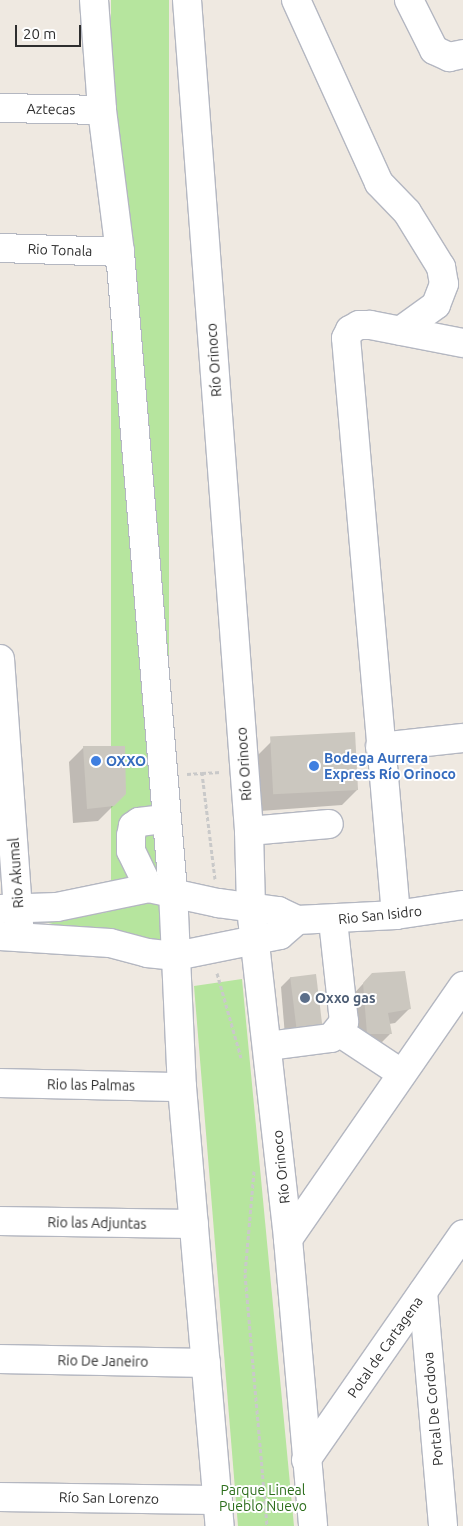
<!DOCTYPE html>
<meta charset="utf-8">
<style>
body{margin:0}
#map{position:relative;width:463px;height:1526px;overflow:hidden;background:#efe9e1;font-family:Ubuntu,sans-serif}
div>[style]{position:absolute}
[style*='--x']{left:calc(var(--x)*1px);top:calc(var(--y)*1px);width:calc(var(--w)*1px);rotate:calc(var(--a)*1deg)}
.green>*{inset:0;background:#b6e59e;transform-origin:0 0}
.shadow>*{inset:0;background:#0003}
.building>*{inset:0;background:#cbc7bf;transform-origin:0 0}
.path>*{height:3px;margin-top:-1.5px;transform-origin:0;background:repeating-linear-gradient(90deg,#c9c9c9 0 4px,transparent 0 6.5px)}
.roads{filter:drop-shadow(1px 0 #b4b7c1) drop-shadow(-1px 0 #b4b7c1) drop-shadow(0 1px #b4b7c1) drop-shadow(0 -1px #b4b7c1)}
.minor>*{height:28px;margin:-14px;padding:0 14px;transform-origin:14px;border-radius:14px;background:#fff}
.dots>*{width:14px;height:14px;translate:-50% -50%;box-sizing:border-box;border:2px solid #fff;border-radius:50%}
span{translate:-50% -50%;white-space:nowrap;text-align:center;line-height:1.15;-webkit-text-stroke:4px #fff;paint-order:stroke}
.street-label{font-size:14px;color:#2e2e2e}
.shop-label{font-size:14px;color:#366cbe;font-weight:700}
.left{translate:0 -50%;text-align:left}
.service-label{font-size:14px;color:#4e5e75;font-weight:700}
.park-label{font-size:14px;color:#2c6e1b}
.scale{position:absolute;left:15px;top:25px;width:66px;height:22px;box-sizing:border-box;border:2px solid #2e2e2e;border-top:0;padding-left:6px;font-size:15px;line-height:18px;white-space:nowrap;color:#2e2e2e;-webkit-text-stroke:4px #fff;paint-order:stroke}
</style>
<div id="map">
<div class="green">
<div style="left:111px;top:0;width:58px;height:881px"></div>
<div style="clip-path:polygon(158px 896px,164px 949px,44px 922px,63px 916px,104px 913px)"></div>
<div style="clip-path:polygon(242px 979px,294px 1526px,238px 1526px,194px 986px)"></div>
</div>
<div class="shadow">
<div style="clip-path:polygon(271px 742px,357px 790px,342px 805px,260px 811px,256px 757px)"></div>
<div style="clip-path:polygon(84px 747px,113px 806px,98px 821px,73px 823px,69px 762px)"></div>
<div style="clip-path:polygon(372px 974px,410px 1008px,395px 1023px,389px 1024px,390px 1034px,376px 1048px,352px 1048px,349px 999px)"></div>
<div style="clip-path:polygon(291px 977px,321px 1025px,285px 1036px,281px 987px)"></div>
</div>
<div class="building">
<div style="left:355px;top:732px;width:58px;height:85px;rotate:87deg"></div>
<div style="clip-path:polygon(83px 746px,125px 746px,126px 794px,114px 806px,87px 809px)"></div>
<div style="clip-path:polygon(405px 971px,411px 1009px,388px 1013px,392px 1034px,367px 1034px,363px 983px,372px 973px)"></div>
<div style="left:316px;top:974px;width:52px;height:26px;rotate:83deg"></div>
</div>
<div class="path">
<div style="--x:187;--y:774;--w:15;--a:-4"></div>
<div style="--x:215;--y:879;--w:107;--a:-97"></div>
<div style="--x:202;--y:773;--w:19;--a:-3"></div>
<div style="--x:217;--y:973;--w:88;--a:74.2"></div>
<div style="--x:254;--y:1171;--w:103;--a:95"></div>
<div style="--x:245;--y:1274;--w:253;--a:85"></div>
</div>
<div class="roads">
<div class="minor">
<div style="--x:94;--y:0;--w:110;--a:85.8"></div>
<div style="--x:102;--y:110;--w:143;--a:82.8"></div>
<div style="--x:120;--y:252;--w:641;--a:85.26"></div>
<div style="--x:173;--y:891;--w:196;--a:87.4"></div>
<div style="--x:182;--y:1087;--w:441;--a:85.1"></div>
<div style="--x:187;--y:0;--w:833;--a:85.73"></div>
<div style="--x:249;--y:831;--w:77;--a:88.5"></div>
<div style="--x:251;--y:908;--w:333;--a:83.6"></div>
<div style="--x:288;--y:1239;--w:288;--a:85"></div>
<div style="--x:296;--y:0;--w:201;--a:65.6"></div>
<div style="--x:379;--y:183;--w:40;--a:46"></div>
<div style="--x:407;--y:212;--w:65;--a:58.3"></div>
<div style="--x:441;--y:267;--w:17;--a:80"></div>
<div style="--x:444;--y:284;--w:22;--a:111"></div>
<div style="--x:436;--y:305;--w:44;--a:144.2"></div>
<div style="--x:409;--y:0;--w:56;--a:63.4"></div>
<div style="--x:434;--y:50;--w:17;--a:25"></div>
<div style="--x:449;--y:57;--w:14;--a:-12"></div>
<div style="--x:0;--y:108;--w:102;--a:1.1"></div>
<div style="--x:0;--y:248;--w:120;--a:1.9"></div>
<div style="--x:0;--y:659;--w:269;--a:85.9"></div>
<div style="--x:380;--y:747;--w:83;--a:-6.2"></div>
<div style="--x:249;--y:831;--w:80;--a:-5"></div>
<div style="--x:149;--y:888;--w:41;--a:-115.9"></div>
<div style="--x:131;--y:851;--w:15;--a:-90"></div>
<div style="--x:131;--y:836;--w:10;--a:-79"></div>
<div style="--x:133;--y:826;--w:7;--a:-34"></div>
<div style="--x:139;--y:822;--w:26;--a:-7"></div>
<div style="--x:0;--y:909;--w:57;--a:-2"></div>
<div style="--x:57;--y:907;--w:94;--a:-11.7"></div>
<div style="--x:149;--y:888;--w:71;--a:12.3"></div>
<div style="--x:218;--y:903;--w:61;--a:7.6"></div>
<div style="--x:278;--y:911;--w:21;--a:25"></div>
<div style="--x:297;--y:920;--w:99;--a:-2.9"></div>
<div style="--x:396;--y:915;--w:68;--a:-8.5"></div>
<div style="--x:396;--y:915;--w:579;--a:-94.95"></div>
<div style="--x:346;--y:338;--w:9;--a:-63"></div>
<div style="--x:350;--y:330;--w:10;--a:-29"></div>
<div style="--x:359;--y:325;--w:11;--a:0"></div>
<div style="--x:370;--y:325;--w:95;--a:11"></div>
<div style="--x:0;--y:936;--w:110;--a:3.6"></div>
<div style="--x:110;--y:943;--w:38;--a:15"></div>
<div style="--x:147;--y:953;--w:29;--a:6"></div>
<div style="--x:176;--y:956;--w:106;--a:-11.4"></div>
<div style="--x:280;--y:935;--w:23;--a:-41"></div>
<div style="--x:339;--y:1032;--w:74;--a:33.5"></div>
<div style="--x:268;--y:1046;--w:64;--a:-7.2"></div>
<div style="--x:331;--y:1038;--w:21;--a:-51"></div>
<div style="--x:344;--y:1022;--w:103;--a:-96.2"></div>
<div style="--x:0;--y:1083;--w:182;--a:1.3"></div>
<div style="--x:0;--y:1221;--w:194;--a:0.9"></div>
<div style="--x:288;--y:1239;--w:308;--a:-55.3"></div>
<div style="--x:423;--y:1292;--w:235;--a:85.1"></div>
<div style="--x:0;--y:1359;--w:206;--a:1.1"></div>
<div style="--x:306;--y:1460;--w:275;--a:-55.2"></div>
<div style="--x:0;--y:1497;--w:218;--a:0.8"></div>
</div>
</div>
<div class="dots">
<div style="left:96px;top:761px;background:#3f7fe0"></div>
<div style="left:314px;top:766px;background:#3f7fe0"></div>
<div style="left:305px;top:998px;background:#5c6f8a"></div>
</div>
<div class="street-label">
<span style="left:51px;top:109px;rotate:1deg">Aztecas</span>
<span style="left:60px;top:250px;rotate:2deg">Rio Tonala</span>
<span style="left:214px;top:360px;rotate:-94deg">Río Orinoco</span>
<span style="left:244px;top:764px;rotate:-94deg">Río Orinoco</span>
<span style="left:16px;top:873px;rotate:-94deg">Rio Akumal</span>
<span style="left:380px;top:915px;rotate:-6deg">Rio San Isidro</span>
<span style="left:91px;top:1085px;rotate:1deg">Rio las Palmas</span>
<span style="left:281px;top:1167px;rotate:-96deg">Río Orinoco</span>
<span style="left:97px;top:1223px;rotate:1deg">Rio las Adjuntas</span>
<span style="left:385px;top:1347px;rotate:-55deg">Potal de Cartagena</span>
<span style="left:103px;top:1361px;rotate:1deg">Rio De Janeiro</span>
<span style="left:433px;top:1409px;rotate:-95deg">Portal De Cordova</span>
<span style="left:109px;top:1498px;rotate:1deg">Río San Lorenzo</span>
</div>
<div class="shop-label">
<span class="left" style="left:324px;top:766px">Bodega Aurrera<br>Express Río Orinoco</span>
<span class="left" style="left:106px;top:761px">OXXO</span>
</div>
<div class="service-label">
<span class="left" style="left:315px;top:998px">Oxxo gas</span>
</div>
<div class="park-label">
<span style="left:263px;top:1498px">Parque Lineal<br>Pueblo Nuevo</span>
</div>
<div class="scale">20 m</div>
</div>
